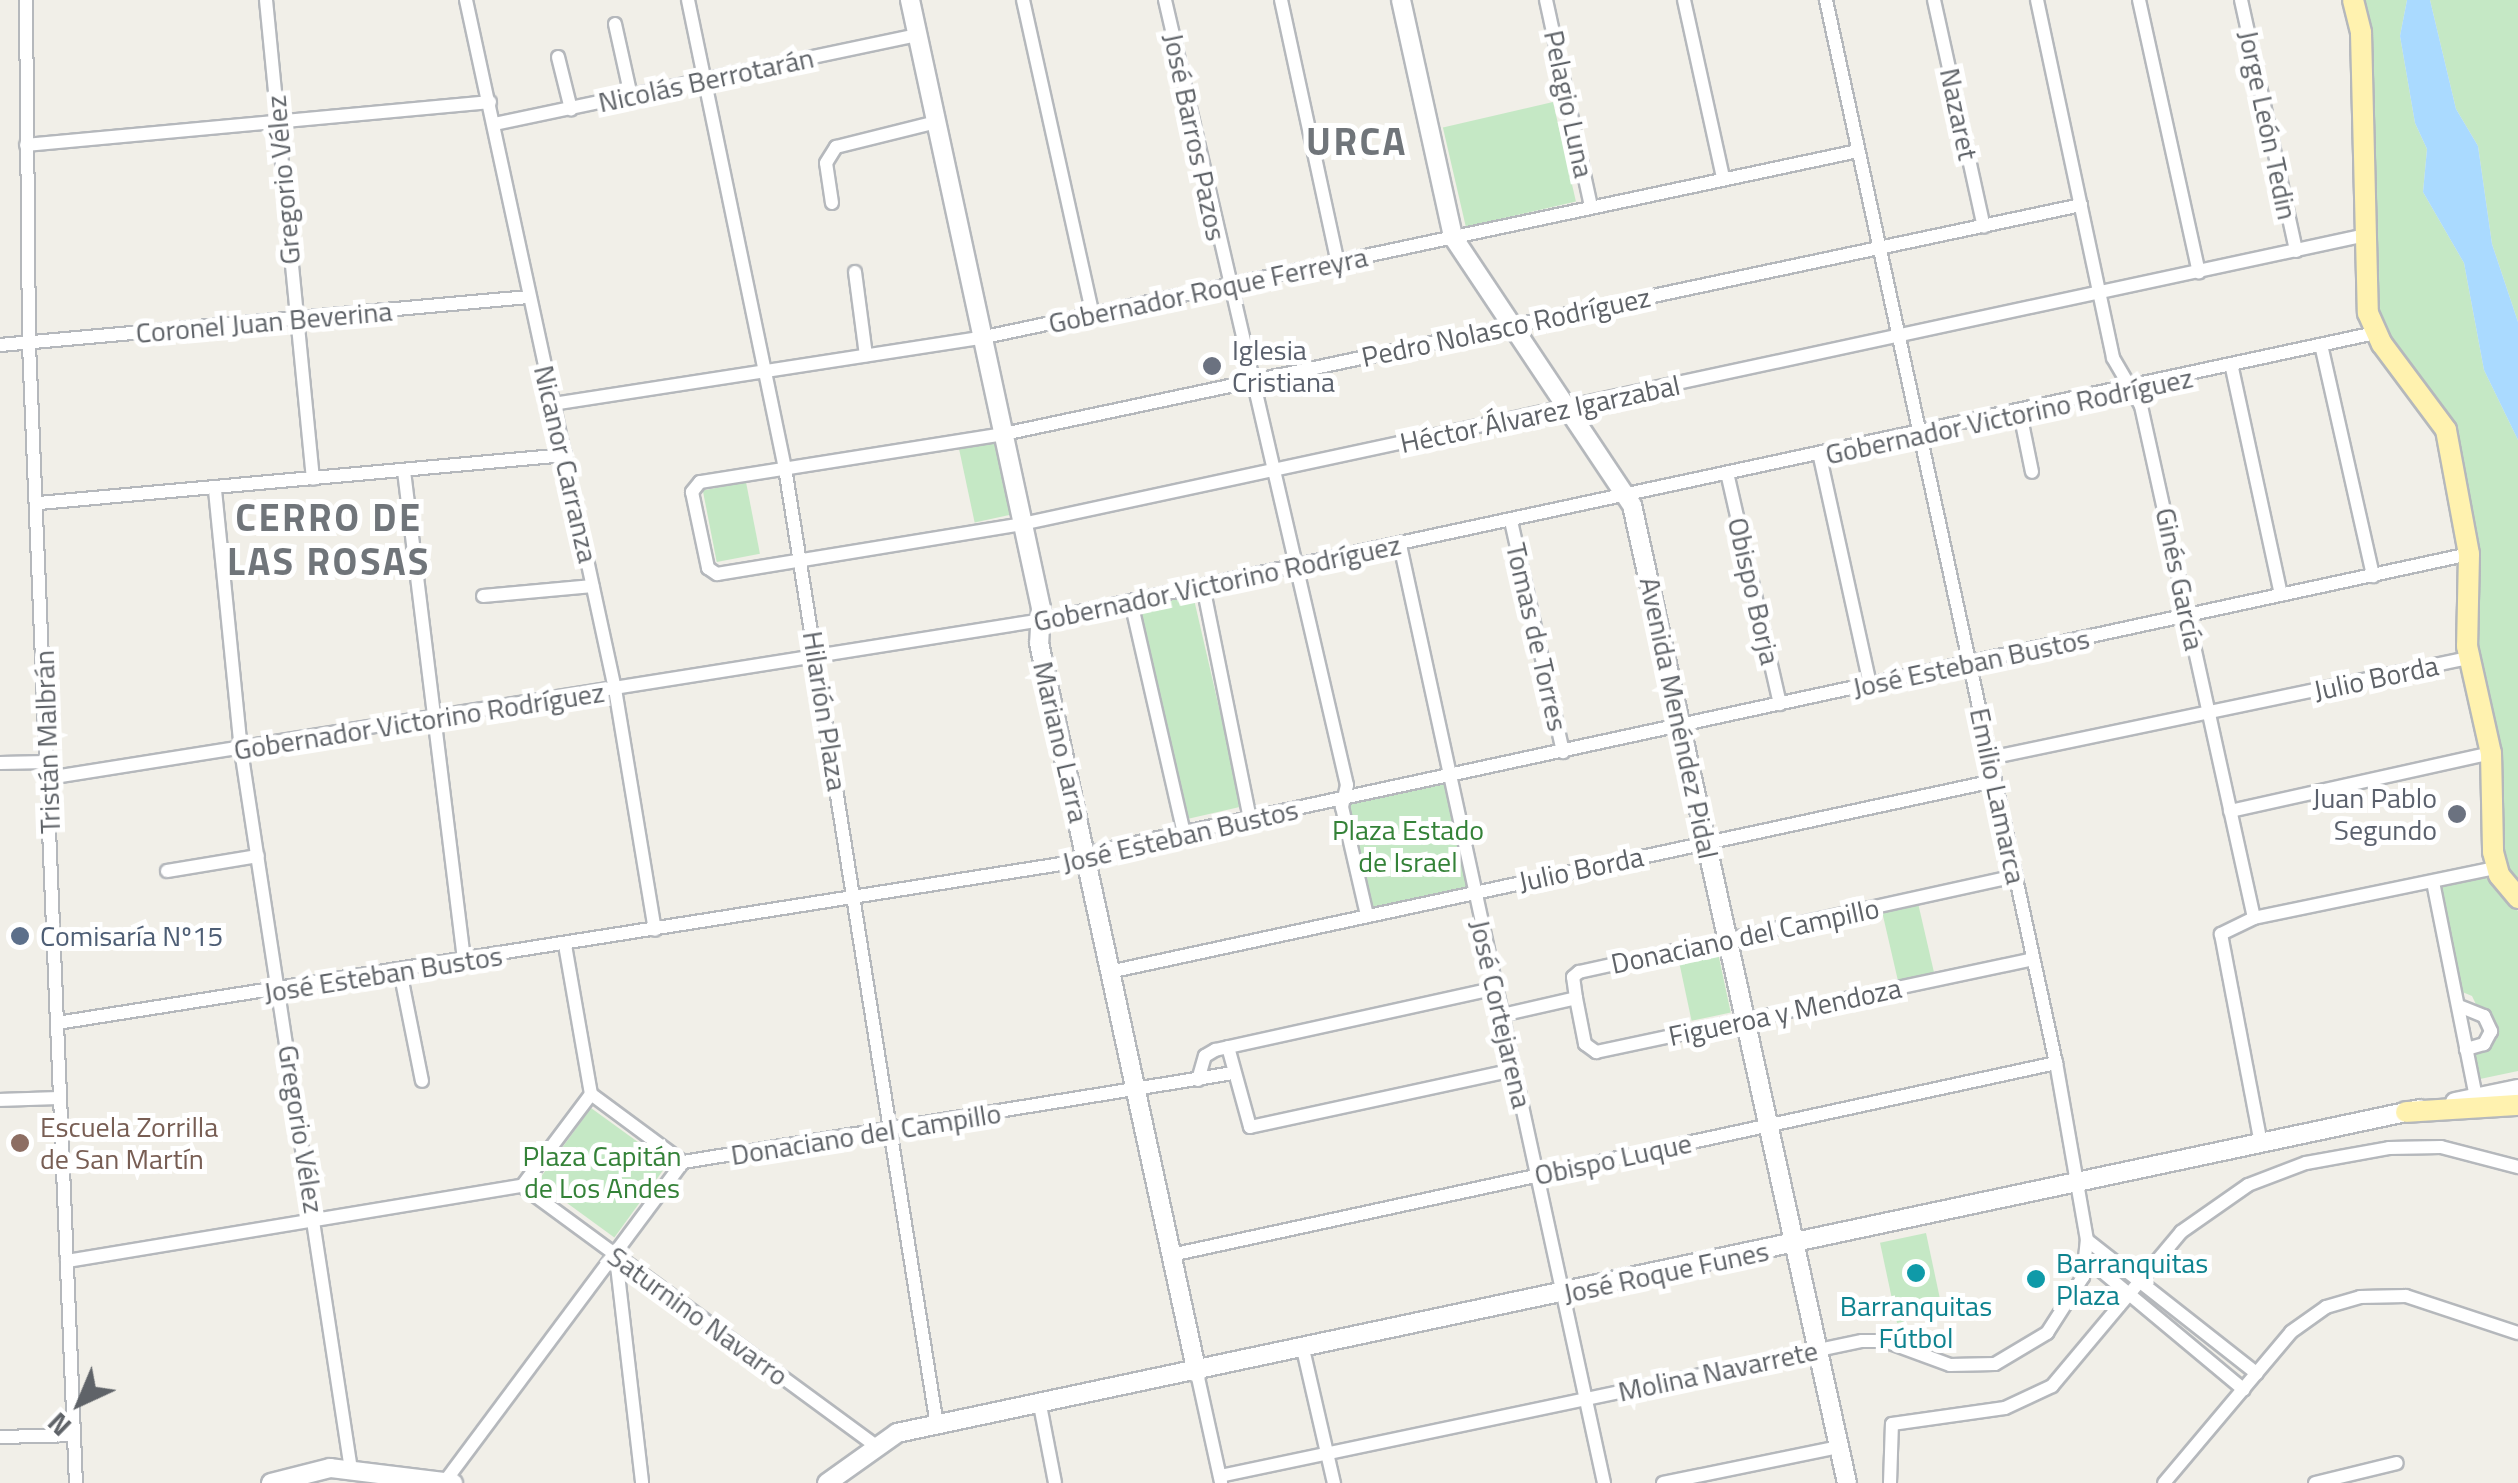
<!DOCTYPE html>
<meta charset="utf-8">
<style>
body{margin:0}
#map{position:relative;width:2518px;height:1483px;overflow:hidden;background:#f1efe8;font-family:"Titillium Web",sans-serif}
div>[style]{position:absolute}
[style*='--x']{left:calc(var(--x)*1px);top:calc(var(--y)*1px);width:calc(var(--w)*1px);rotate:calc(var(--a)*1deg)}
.green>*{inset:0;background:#c5e8c5;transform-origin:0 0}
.water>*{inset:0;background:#aadaff}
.roads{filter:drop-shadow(2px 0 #b5b8bc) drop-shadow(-2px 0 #b5b8bc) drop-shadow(0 2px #b5b8bc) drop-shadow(0 -2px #b5b8bc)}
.minor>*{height:12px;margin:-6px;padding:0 6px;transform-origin:6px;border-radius:6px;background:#fff}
.secondary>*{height:18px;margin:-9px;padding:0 9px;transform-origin:9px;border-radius:9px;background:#fff}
.primary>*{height:20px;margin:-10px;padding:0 10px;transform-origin:10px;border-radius:10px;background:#fff2af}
.dots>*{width:28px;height:28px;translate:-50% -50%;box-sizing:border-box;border:5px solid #fff;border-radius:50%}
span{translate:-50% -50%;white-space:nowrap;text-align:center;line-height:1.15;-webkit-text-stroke:10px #fff;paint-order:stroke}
.street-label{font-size:28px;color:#5f6368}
.worship-label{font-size:28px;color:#5b616d}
.left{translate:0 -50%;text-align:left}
.right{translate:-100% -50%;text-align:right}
.park-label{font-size:28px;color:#348238}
.service-label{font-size:28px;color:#4e5e75}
.education-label{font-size:28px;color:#785e54}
.culture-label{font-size:28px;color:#0d838f}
.district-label{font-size:38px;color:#70757a;font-weight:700;letter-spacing:2.5px}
.north{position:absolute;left:30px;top:1353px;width:100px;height:100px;-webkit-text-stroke:8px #fff;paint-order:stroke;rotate:224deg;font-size:28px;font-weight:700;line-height:40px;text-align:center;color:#5f6368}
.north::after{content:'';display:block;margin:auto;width:35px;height:45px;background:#5f6368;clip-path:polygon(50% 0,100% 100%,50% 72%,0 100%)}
</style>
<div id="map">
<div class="green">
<div style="clip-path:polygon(2353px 0,2407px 0,2400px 36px,2415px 123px,2427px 149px,2423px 192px,2464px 263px,2484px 370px,2518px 440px,2518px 898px,2499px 875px,2468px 658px,2469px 554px,2446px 430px,2375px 333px)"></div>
<div style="clip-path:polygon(2430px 0,2518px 0,2518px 322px,2492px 244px,2478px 146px,2456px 109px)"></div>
<div style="left:1553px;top:102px;width:102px;height:113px;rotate:77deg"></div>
<div style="left:997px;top:440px;width:76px;height:39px;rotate:78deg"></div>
<div style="left:746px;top:482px;width:73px;height:44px;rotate:79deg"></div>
<div style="left:1193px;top:595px;width:217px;height:56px;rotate:77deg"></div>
<div style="left:1448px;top:776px;width:120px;height:106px;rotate:77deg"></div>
<div style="clip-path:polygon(2486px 875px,2518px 911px,2518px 1071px,2480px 1079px,2473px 1051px,2493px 1040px,2472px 996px,2460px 991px,2440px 886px)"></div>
<div style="left:1918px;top:903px;width:72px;height:37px;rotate:77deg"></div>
<div style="left:1717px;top:948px;width:66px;height:40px;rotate:78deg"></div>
<div style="left:591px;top:1108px;width:95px;height:91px;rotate:36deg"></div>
<div style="left:1926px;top:1233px;width:82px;height:47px;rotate:78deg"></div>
</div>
<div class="water">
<div style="clip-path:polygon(2407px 0,2430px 0,2456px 109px,2478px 146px,2492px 244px,2518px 322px,2518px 440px,2484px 370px,2464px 263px,2423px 192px,2427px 149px,2415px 123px,2400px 36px)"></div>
</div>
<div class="roads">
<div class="minor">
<div style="--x:26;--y:0;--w:344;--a:89.5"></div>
<div style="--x:29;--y:344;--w:1140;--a:87.64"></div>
<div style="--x:266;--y:0;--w:481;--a:84.4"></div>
<div style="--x:466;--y:0;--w:705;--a:77.8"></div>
<div style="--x:615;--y:689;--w:244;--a:80.6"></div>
<div style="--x:688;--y:0;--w:478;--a:78.3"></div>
<div style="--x:785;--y:468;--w:970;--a:80.98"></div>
<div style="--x:1023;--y:0;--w:323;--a:77.5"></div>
<div style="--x:1165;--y:0;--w:806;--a:76.95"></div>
<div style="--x:1347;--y:785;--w:23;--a:103"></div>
<div style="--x:1342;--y:807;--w:111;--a:77"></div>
<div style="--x:1281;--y:0;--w:269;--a:77.8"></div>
<div style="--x:1546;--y:0;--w:212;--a:77.7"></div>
<div style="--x:1684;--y:0;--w:182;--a:77.6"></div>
<div style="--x:1934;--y:0;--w:232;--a:77.6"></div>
<div style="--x:2037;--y:0;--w:366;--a:78"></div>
<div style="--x:2113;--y:358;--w:56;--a:59.7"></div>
<div style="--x:2141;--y:406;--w:524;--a:77.55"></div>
<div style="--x:2254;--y:918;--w:37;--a:154"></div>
<div style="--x:2221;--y:934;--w:214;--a:79.2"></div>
<div style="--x:2139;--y:0;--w:279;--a:77.6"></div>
<div style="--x:2241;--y:0;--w:257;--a:77.6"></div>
<div style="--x:615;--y:24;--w:74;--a:77.5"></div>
<div style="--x:558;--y:57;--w:54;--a:76"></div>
<div style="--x:495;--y:124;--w:431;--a:-11.9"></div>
<div style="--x:26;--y:145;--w:466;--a:-5.3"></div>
<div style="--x:832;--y:203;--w:40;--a:-98.5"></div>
<div style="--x:826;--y:163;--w:19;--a:-58"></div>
<div style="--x:836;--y:147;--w:103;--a:-14"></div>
<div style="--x:2081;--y:205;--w:1101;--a:168"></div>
<div style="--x:1004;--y:434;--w:308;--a:171"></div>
<div style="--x:700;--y:482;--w:13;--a:129"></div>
<div style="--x:692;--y:492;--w:78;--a:78.1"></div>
<div style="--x:708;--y:568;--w:11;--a:34"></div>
<div style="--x:717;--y:574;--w:309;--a:-9.3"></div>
<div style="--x:1022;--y:524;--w:1374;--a:-12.14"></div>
<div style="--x:855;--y:272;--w:84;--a:82.5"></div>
<div style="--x:0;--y:345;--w:530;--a:-5.19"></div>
<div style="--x:2322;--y:349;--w:233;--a:77.3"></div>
<div style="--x:2232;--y:368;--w:232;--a:77.8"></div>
<div style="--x:553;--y:404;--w:437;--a:-8.8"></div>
<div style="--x:985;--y:337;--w:893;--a:-12.03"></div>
<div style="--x:2020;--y:413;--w:60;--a:78.5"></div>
<div style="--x:1820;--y:457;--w:233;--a:77.6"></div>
<div style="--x:404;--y:471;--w:494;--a:83"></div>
<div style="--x:1728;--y:477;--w:233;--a:77.1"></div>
<div style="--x:215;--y:490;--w:261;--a:84.3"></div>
<div style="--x:241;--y:750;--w:728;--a:81.31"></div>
<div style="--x:39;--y:503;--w:528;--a:-5.21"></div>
<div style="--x:1511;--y:521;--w:237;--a:77.3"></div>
<div style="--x:1400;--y:545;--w:960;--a:77.73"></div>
<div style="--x:1203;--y:586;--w:238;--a:78.6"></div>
<div style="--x:483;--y:596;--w:110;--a:-5.2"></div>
<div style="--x:1131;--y:602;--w:238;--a:77.1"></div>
<div style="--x:1990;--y:758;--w:488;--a:-11.8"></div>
<div style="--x:0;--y:763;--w:47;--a:-1.2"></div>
<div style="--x:48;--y:778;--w:1006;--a:-9.03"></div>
<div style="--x:1042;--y:620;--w:1364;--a:-12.15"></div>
<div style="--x:2230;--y:811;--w:267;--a:-12.5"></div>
<div style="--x:167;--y:871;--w:92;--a:-9.4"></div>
<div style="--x:2433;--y:882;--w:220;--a:78.7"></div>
<div style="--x:2254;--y:918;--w:247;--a:-11.7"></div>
<div style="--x:565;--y:945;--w:151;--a:80.1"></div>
<div style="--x:400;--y:971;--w:112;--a:78.7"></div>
<div style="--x:1109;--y:972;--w:905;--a:-12.18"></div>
<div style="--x:1576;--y:998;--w:47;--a:78.9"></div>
<div style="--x:1585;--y:1044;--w:14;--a:36"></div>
<div style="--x:1596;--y:1052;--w:447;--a:-12"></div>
<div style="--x:2459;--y:1006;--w:27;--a:22"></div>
<div style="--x:2484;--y:1016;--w:17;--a:65"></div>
<div style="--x:2491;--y:1031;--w:15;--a:118"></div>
<div style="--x:2484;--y:1044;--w:19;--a:164"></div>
<div style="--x:1502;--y:1015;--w:76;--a:-12.9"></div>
<div style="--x:1576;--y:998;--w:21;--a:-98"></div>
<div style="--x:1573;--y:977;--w:8;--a:-40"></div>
<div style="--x:1579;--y:972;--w:445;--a:-12.4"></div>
<div style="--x:57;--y:1023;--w:1029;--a:-9"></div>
<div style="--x:1073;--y:862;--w:27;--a:-24"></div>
<div style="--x:1098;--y:851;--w:1403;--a:-12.22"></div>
<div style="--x:1228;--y:1047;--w:83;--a:74.6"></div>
<div style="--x:1250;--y:1127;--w:269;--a:-12.2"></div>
<div style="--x:1198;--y:1080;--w:25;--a:-74"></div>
<div style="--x:1205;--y:1056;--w:12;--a:-31"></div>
<div style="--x:1215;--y:1050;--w:288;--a:-12.4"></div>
<div style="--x:0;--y:1100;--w:60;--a:-1.9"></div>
<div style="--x:522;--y:1186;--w:437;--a:36.3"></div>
<div style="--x:2087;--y:1240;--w:216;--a:38.2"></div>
<div style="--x:1171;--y:1255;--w:906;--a:-12.24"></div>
<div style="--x:616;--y:1257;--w:227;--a:83.4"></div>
<div style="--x:2087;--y:1259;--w:204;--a:39.8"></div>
<div style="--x:67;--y:1261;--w:461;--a:-9.4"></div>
<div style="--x:522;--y:1186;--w:115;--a:-53.1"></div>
<div style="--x:591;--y:1094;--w:114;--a:36.5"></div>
<div style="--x:683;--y:1162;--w:557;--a:-9.19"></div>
<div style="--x:1303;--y:1349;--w:138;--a:77"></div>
<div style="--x:1197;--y:1373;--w:112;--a:77.6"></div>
<div style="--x:1040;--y:1405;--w:79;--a:79.1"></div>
<div style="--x:0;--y:1437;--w:74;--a:-1.5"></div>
<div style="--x:1220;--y:1476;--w:656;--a:-11.88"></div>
<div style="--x:1862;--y:1341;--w:23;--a:0"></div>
<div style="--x:1885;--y:1341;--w:69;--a:20.3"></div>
<div style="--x:1950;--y:1365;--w:45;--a:-1.3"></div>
<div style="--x:1995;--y:1364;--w:61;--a:-30.8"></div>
<div style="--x:2047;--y:1333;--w:67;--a:-57.3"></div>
<div style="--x:2083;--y:1277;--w:37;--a:-84"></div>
<div style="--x:2087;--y:1240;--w:180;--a:-99.9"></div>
<div style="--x:2056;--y:1063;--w:1088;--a:-102.21"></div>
<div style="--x:446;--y:1480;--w:397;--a:-53.3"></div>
<div style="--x:1663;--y:1483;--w:180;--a:-11.6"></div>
<div style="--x:1890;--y:1483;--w:59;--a:-88.1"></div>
<div style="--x:1892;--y:1424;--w:114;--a:-8.1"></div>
<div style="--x:2005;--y:1408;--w:52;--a:-25.1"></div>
<div style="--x:2052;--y:1386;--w:201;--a:-50"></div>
<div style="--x:2181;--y:1232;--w:82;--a:-35"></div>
<div style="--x:2248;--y:1185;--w:62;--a:-20.8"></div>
<div style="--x:2306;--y:1163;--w:84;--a:-10.2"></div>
<div style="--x:2389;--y:1148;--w:52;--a:-1.1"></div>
<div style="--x:2441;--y:1147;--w:80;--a:14.6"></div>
<div style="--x:2164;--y:1483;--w:197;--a:-49.9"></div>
<div style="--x:2291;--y:1332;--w:43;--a:-35.5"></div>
<div style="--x:2326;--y:1307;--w:35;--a:-16"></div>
<div style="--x:2360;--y:1297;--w:46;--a:-1.2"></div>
<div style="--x:2406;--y:1296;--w:118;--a:18.3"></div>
<div style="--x:2315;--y:1483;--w:84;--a:-13.7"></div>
</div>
<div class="secondary">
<div style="--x:910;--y:0;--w:622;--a:77.84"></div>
<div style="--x:1041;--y:608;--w:35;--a:93"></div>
<div style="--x:1039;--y:643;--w:747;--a:77.79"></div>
<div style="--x:1401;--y:0;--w:243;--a:77.6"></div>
<div style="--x:1453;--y:237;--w:322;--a:56.3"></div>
<div style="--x:1632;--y:505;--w:1001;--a:77.6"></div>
<div style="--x:2455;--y:1102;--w:64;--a:-11.7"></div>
<div style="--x:271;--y:1483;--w:61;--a:-14.3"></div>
<div style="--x:330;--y:1468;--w:124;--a:7"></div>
<div style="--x:827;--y:1483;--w:86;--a:-35.5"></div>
<div style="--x:897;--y:1433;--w:1557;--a:-12.01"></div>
</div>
<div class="primary">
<div style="--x:2353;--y:0;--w:34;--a:76"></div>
<div style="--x:2361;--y:33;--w:280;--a:88.6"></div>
<div style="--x:2368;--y:313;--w:34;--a:66"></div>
<div style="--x:2382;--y:344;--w:107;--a:53.3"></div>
<div style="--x:2446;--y:430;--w:126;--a:79.5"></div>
<div style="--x:2469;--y:554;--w:92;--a:91.2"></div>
<div style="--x:2467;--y:646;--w:110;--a:77.4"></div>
<div style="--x:2491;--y:753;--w:99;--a:88.8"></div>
<div style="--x:2493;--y:852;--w:24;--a:75"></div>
<div style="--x:2499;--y:875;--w:30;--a:50"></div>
<div style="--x:2406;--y:1112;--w:112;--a:-3.6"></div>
</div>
</div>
<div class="dots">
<div style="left:1212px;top:366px;background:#6b7280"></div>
<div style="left:2457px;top:814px;background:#6b7280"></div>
<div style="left:20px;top:936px;background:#5c6f8a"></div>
<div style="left:20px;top:1143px;background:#8d6e63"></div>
<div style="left:1916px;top:1273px;background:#0f9aa8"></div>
<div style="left:2036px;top:1279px;background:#0f9aa8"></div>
</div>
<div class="street-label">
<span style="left:706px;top:80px;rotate:-12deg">Nicolás Berrotarán</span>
<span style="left:1569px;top:104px;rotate:78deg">Pelagio Luna</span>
<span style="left:1959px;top:114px;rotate:78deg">Nazaret</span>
<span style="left:2268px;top:125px;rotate:78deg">Jorge León Tedin</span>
<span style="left:1195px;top:137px;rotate:78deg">José Barros Pazos</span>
<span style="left:283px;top:180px;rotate:-95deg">Gregorio Vélez</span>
<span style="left:1208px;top:290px;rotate:-12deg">Gobernador Roque Ferreyra</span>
<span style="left:264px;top:322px;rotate:-5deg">Coronel Juan Beverina</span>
<span style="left:1506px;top:327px;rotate:-12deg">Pedro Nolasco Rodríguez</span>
<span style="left:1540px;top:414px;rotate:-12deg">Héctor Álvarez Igarzabal</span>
<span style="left:2009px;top:416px;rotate:-12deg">Gobernador Victorino Rodríguez</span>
<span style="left:566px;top:464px;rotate:77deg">Nicanor Carranza</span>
<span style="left:2180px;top:579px;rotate:78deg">Ginés García</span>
<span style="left:1217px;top:583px;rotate:-12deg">Gobernador Victorino Rodríguez</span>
<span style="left:1754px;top:591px;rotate:77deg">Obispo Borja</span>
<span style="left:1537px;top:637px;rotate:77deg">Tomas de Torres</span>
<span style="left:1971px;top:663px;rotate:-12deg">José Esteban Bustos</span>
<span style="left:2376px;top:678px;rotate:-12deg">Julio Borda</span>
<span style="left:825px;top:711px;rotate:81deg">Hilarión Plaza</span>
<span style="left:1679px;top:718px;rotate:78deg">Avenida Menéndez Pidal</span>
<span style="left:419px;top:721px;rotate:-9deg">Gobernador Victorino Rodríguez</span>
<span style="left:47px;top:742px;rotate:-92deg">Tristán Malbrán</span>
<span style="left:1061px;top:742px;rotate:77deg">Mariano Larra</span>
<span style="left:1998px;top:796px;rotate:78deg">Emilio Lamarca</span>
<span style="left:1180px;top:836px;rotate:-13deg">José Esteban Bustos</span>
<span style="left:1581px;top:869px;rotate:-12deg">Julio Borda</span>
<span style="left:1745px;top:936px;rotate:-12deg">Donaciano del Campillo</span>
<span style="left:383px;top:974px;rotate:-9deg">José Esteban Bustos</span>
<span style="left:1785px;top:1012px;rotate:-12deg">Figueroa y Mendoza</span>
<span style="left:1501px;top:1014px;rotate:77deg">José Cortejarena</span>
<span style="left:301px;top:1129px;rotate:81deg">Gregorio Vélez</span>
<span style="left:866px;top:1134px;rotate:-9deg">Donaciano del Campillo</span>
<span style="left:1613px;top:1159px;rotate:-12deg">Obispo Luque</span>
<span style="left:1666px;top:1272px;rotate:-12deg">José Roque Funes</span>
<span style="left:698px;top:1316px;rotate:36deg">Saturnino Navarro</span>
<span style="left:1718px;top:1371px;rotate:-12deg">Molina Navarrete</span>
</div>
<div class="worship-label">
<span class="left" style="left:1232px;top:366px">Iglesia<br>Cristiana</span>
<span class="right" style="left:2437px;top:814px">Juan Pablo<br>Segundo</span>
</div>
<div class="park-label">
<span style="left:1408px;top:846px">Plaza Estado<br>de Israel</span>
<span style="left:602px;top:1172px">Plaza Capitán<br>de Los Andes</span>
</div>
<div class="service-label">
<span class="left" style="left:40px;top:936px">Comisaría Nº15</span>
</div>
<div class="education-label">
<span class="left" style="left:40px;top:1143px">Escuela Zorrilla<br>de San Martín</span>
</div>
<div class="culture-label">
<span class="left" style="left:2056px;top:1279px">Barranquitas<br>Plaza</span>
<span style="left:1916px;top:1322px">Barranquitas<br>Fútbol</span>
</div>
<div class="district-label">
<span style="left:1357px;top:142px">URCA</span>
<span style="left:329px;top:540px">CERRO DE<br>LAS ROSAS</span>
</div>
<div class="north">N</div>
</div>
